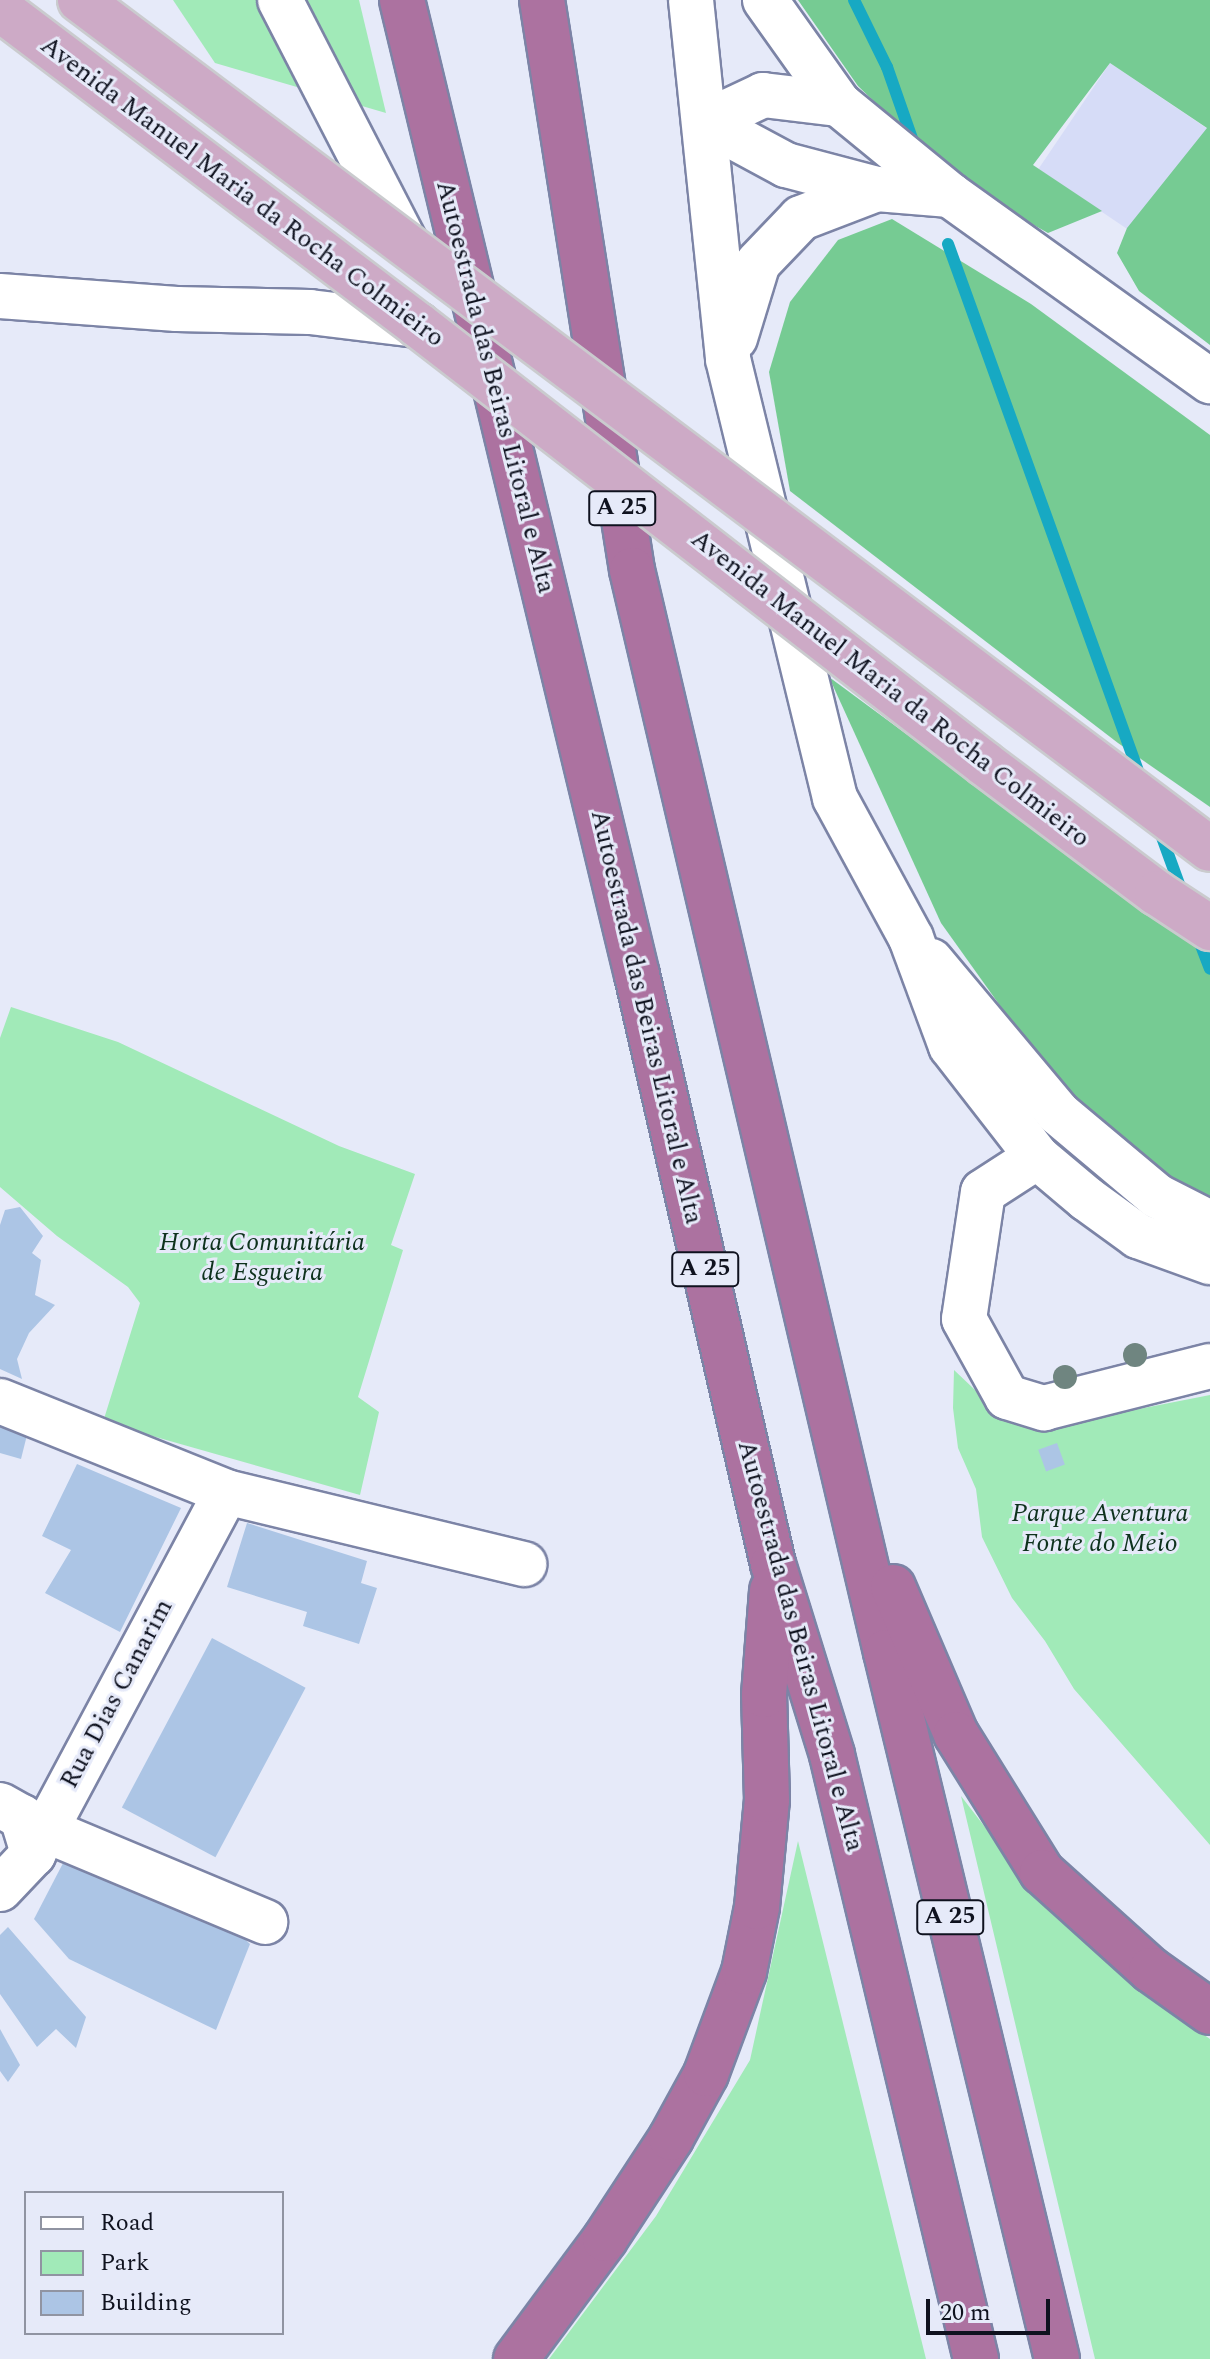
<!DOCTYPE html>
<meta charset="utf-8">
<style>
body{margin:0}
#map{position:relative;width:1210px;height:2359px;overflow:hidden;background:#e6eaf9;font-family:Spectral,serif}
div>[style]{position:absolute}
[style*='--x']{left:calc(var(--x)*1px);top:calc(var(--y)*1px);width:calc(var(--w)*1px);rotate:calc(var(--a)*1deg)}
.built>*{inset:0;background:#d6dcf7;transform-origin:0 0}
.green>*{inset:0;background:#a1eab8}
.forest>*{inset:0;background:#76cb93}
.stream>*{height:12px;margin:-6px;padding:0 6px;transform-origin:6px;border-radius:6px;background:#17a9c3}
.building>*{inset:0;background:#acc5e5;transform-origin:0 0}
.roads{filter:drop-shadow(2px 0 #7c84a6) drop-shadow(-2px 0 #7c84a6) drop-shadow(0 2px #7c84a6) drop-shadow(0 -2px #7c84a6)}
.minor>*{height:44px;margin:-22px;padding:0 22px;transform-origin:22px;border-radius:22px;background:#fff}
.highway>*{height:44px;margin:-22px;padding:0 22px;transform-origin:22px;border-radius:22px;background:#ac72a0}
.bridges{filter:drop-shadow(2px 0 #cacbce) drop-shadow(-2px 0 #cacbce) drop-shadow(0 2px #cacbce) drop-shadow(0 -2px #cacbce)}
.major-bridge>*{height:44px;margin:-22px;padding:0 22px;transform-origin:22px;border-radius:22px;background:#cdaac6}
.trees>*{width:24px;height:24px;margin:-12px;border-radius:50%;background:#6f8580}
span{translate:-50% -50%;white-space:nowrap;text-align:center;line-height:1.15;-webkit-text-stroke:6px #e6eaf9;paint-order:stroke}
.shield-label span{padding:2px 6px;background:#e6eaf9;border:2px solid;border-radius:6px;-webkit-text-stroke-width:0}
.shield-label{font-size:24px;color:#0f121f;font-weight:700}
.street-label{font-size:26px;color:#0f121f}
.park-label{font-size:26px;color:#0e321d;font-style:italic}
.legend{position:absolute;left:24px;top:2191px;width:260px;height:144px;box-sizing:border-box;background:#e6eaf9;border:2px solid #9094a2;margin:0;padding:10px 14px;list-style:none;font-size:24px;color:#0f121f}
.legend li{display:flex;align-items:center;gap:16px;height:40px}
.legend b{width:40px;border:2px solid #9094a2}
.scale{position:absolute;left:926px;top:2299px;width:124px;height:36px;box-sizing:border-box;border:4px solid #0f121f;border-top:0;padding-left:10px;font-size:24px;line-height:28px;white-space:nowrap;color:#0f121f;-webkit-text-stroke:6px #e6eaf9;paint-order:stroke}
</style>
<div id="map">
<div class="built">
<div style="left:1110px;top:63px;width:117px;height:128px;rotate:34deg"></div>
</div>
<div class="green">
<div style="clip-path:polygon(173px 0,359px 0,386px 113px,215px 63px)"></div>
<div style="clip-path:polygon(11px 1007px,118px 1042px,339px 1146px,415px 1174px,391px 1245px,403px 1250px,358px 1397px,379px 1412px,360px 1495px,103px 1422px,140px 1303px,128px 1287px,57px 1236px,0 1187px,0 1038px)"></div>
<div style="clip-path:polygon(954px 1370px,993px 1407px,1093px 1418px,1210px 1395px,1210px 1845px,1074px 1689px,1045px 1641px,1012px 1598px,982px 1537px,976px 1489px,958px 1448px,953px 1408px)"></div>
<div style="clip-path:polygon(961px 1796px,1052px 1914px,1136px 1987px,1210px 2039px,1210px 2359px,1095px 2359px)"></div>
<div style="clip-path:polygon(798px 1841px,926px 2359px,549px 2359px,656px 2216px,750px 2060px)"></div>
</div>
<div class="forest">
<div style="clip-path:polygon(798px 0,1210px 0,1210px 345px,1139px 291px,1117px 253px,1127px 228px,1207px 128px,1110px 63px,1033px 165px,1102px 211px,1048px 233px,959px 183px,858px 86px)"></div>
<div style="clip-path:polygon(892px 219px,1031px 304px,1210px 435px,1210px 807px,1118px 743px,790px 491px,769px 372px,790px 302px,838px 240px)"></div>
<div style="clip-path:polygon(829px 677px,1210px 958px,1210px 1201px,1148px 1170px,1087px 1113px,1011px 1021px,941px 923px)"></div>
</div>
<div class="stream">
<div style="--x:854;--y:0;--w:75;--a:63.8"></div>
<div style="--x:887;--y:67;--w:82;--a:70.7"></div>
<div style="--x:948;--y:244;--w:572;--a:70.17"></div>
<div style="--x:1159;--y:829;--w:70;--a:70"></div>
<div style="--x:1197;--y:935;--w:36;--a:69"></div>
</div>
<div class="building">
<div style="clip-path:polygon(20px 1207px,43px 1236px,32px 1253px,41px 1260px,35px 1295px,55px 1305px,29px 1333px,17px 1359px,22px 1379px,0 1369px,0 1225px,5px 1210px)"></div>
<div style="clip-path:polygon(0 1413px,29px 1427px,21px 1459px,0 1453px)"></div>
<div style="left:1057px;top:1443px;width:23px;height:20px;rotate:70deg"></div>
<div style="clip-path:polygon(77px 1464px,181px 1508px,120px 1632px,45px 1593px,71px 1550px,42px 1536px)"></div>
<div style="clip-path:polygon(247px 1523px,367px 1561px,361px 1583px,377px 1588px,359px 1644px,303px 1626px,307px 1612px,227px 1587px)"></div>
<div style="left:212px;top:1638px;width:106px;height:192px;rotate:28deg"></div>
<div style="clip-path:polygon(74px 1842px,226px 1921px,250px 1944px,216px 2030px,69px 1959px,34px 1919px)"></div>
<div style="clip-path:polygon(8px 1927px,86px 2017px,76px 2048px,56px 2029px,37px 2047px,0 1994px,0 1935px)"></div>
<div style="clip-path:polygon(0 2029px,20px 2065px,8px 2082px,0 2071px)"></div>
</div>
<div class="roads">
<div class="minor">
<div style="--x:280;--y:0;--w:272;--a:62.7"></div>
<div style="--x:691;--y:0;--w:361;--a:84.1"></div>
<div style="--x:728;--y:359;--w:452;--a:76.3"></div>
<div style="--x:835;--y:798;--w:159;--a:61.5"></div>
<div style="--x:911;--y:938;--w:115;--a:69.7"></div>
<div style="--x:951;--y:1046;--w:140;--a:52.2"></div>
<div style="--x:1037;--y:1157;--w:65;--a:40"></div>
<div style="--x:1087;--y:1199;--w:63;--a:36"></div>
<div style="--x:1138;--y:1236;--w:77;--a:19.9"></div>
<div style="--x:765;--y:0;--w:128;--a:54.6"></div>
<div style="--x:706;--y:122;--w:63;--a:-25.3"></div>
<div style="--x:763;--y:95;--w:77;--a:6.8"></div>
<div style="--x:839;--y:104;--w:144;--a:39.3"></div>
<div style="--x:950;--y:195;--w:320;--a:35.6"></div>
<div style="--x:706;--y:122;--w:91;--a:28.3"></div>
<div style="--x:786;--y:165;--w:94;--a:14.8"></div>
<div style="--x:877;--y:189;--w:73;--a:4.7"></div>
<div style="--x:0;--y:296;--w:177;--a:4.2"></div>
<div style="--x:177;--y:309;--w:133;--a:1.3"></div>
<div style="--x:310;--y:312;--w:109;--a:6.9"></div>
<div style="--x:735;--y:338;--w:78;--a:-73"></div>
<div style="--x:758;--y:263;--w:62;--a:-46.3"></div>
<div style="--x:801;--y:218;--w:81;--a:-20.9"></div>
<div style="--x:931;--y:961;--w:198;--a:50.1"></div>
<div style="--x:1058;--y:1113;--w:129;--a:40"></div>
<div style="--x:1157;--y:1196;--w:59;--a:27"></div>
<div style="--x:1037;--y:1157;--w:64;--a:147.1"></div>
<div style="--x:983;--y:1192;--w:128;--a:98.5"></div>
<div style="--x:964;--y:1319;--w:89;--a:61.1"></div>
<div style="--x:1007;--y:1397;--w:39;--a:17"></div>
<div style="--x:1044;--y:1408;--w:171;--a:-14.2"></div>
<div style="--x:0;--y:1401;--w:244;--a:21.9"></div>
<div style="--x:226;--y:1492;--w:307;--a:13.6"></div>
<div style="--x:0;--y:1805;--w:25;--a:29"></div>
<div style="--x:22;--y:1817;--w:39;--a:73"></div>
<div style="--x:43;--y:1829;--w:241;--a:22.7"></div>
<div style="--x:0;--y:1889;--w:48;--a:-46.7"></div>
<div style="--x:33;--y:1854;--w:410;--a:-61.9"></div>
</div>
<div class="highway">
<div style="--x:402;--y:0;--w:1003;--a:76.45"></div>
<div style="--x:637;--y:975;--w:604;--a:77"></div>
<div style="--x:773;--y:1564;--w:200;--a:72.8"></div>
<div style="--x:832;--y:1755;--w:621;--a:76.59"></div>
<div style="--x:542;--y:0;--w:577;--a:81.03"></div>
<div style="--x:632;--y:570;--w:1111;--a:76.79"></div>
<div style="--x:886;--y:1652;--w:727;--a:76.4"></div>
<div style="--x:893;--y:1587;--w:160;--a:66.8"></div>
<div style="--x:956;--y:1734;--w:163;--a:58.1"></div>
<div style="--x:1042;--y:1872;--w:147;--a:42"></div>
<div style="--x:1151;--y:1970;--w:72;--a:35.4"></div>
<div style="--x:516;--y:2359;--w:149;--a:-53.4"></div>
<div style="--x:605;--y:2239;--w:121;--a:-56.8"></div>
<div style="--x:671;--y:2138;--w:73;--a:-61.3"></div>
<div style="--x:706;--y:2074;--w:109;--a:-69.6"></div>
<div style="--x:744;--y:1972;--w:66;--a:-78.7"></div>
<div style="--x:757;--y:1907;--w:107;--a:-84.7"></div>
<div style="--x:767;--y:1800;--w:105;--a:-91.6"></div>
<div style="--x:764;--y:1695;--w:105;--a:-85.6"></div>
</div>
</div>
<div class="bridges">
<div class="major-bridge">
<div style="--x:80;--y:0;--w:1413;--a:36.92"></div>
<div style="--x:0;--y:9;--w:524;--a:37.09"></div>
<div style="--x:418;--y:325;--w:717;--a:37.75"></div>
<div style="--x:985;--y:764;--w:215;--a:36.9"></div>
<div style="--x:1157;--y:893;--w:64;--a:33.4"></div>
</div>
</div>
<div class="trees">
<div style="left:1135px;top:1355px"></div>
<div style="left:1065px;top:1377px"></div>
</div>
<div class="shield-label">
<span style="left:622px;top:508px">A 25</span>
<span style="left:705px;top:1269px">A 25</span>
<span style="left:950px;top:1917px">A 25</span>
</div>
<div class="street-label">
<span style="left:242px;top:192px;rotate:37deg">Avenida Manuel Maria da Rocha Colmieiro</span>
<span style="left:495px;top:387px;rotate:76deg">Autoestrada das Beiras Litoral e Alta</span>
<span style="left:890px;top:689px;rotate:38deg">Avenida Manuel Maria da Rocha Colmieiro</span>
<span style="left:646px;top:1017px;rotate:77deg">Autoestrada das Beiras Litoral e Alta</span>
<span style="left:800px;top:1646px;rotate:75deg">Autoestrada das Beiras Litoral e Alta</span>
<span style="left:117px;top:1694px;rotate:-62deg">Rua Dias Canarim</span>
</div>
<div class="park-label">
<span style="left:262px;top:1258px">Horta Comunitária<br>de Esgueira</span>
<span style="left:1100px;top:1529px">Parque Aventura<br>Fonte do Meio</span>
</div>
<ul class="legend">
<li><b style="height:10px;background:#fff"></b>Road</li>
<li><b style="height:22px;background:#a1eab8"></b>Park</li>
<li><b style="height:22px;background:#acc5e5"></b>Building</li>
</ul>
<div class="scale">20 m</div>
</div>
